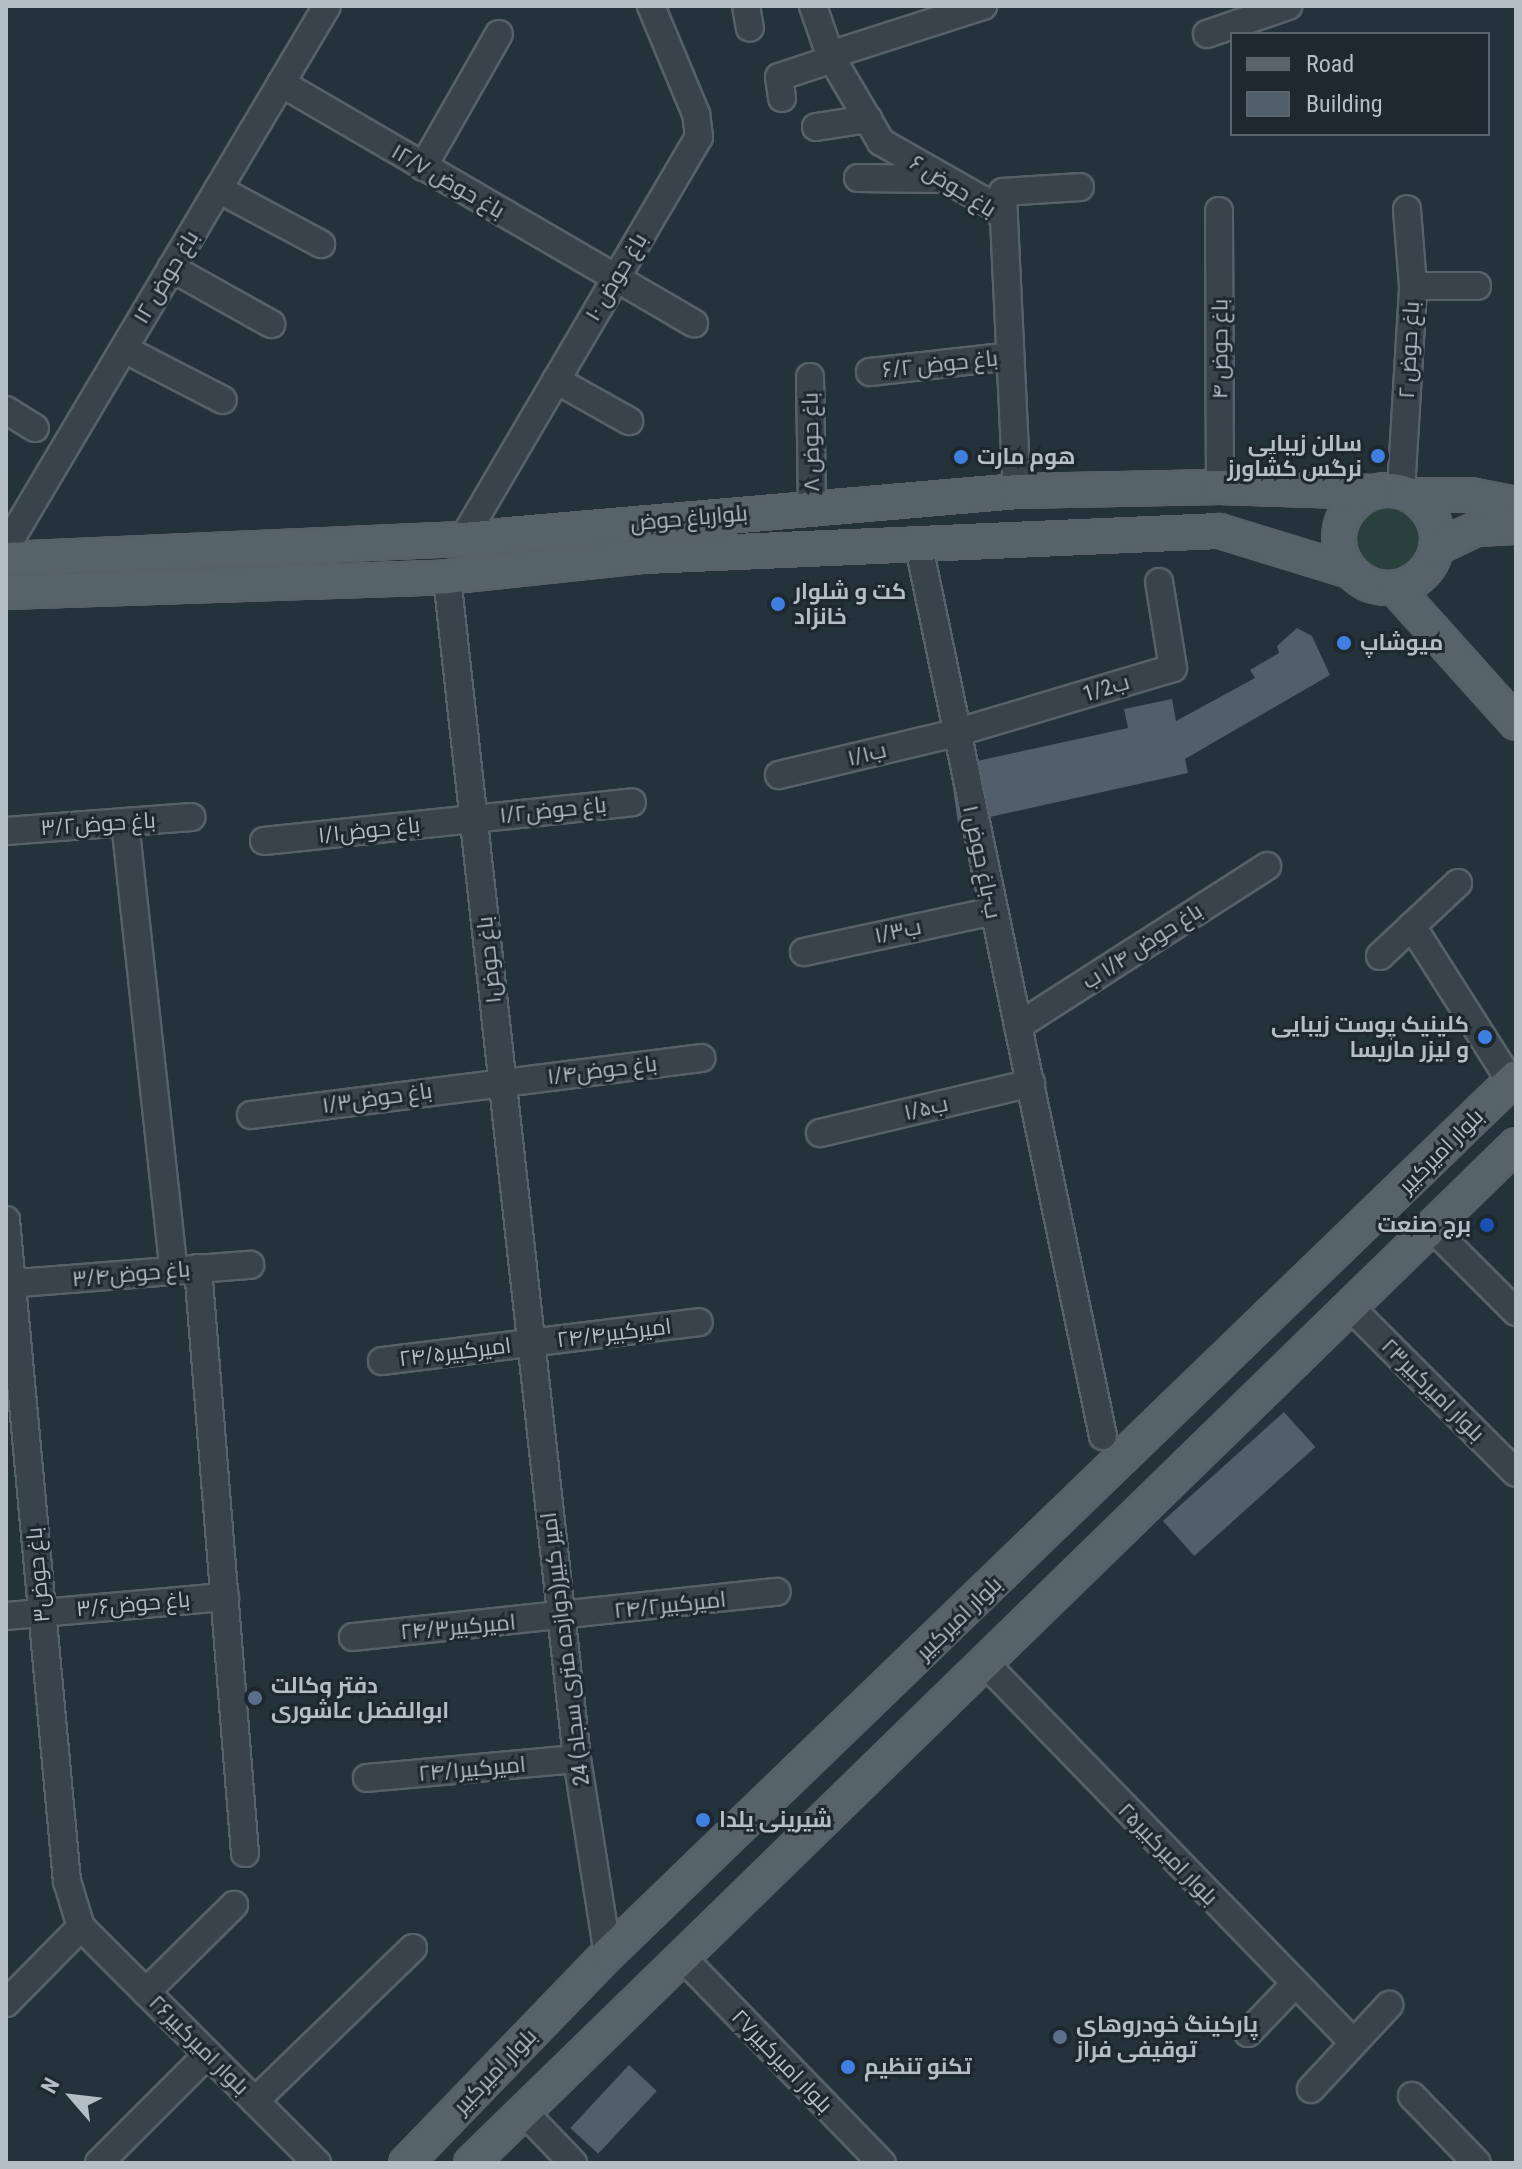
<!DOCTYPE html>
<meta charset="utf-8">
<style>
body{margin:0}
#map{position:relative;width:1522px;height:2169px;overflow:hidden;background:#24323b;font-family:"Roboto Condensed",Cairo,sans-serif}
div>[style]{position:absolute}
[style*='--x']{left:calc(var(--x)*1px);top:calc(var(--y)*1px);width:calc(var(--w)*1px);rotate:calc(var(--a)*1deg)}
.green>*{inset:0;background:#29403d}
.round{border-radius:50%}
.building>*{inset:0;background:#505f69;transform-origin:0 0}
.roads{filter:drop-shadow(2px 0 #566169) drop-shadow(-2px 0 #566169) drop-shadow(0 2px #566169) drop-shadow(0 -2px #566169)}
.minor>*{height:26px;margin:-13px;padding:0 13px;transform-origin:13px;border-radius:13px;background:#38434b}
.major>*{height:32px;margin:-16px;padding:0 16px;transform-origin:16px;border-radius:16px;background:#56636b}
.major>.ring{margin:-16px;padding:0;box-sizing:content-box;background:none;border:32px solid #56636b;border-radius:50%}
.dots>*{width:22px;height:22px;translate:-50% -50%;box-sizing:border-box;border:4px solid #1d2830;border-radius:50%}
span{translate:-50% -50%;white-space:nowrap;text-align:center;line-height:1.15;-webkit-text-stroke:6px #1d2830;paint-order:stroke}
.street-label{font-size:22px;color:#b4bec7}
.poi-label{font-size:22px;color:#b4bec7;font-weight:700}
.right{translate:-100% -50%;text-align:right}
.left{translate:0 -50%;text-align:left}
.frame{position:absolute;inset:0;border:8px solid #b4bec7;pointer-events:none}
.legend{position:absolute;left:1230px;top:32px;width:260px;height:104px;box-sizing:border-box;background:#1d2830;border:2px solid #59646c;margin:0;padding:10px 14px;list-style:none;font-size:24px;color:#b4bec7}
.legend li{display:flex;align-items:center;gap:16px;height:40px}
.legend b{width:40px;border:2px solid #59646c}
.north{position:absolute;left:32px;top:2057px;width:80px;height:80px;-webkit-text-stroke:6px #1d2830;paint-order:stroke;rotate:298deg;font-size:22px;font-weight:700;line-height:32px;text-align:center;color:#b4bec7}
.north::after{content:'';display:block;margin:auto;width:28px;height:36px;background:#b4bec7;clip-path:polygon(50% 0,100% 100%,50% 72%,0 100%)}
</style>
<div id="map">
<div class="green">
<div class="round" style="left:1352px;top:505px;width:70px;height:70px"></div>
</div>
<div class="building">
<div style="clip-path:polygon(1297px 628px,1312px 636px,1330px 675px,1185px 759px,1188px 773px,958px 824px,950px 767px,1128px 728px,1124px 709px,1172px 699px,1176px 721px,1255px 678px,1250px 670px,1279px 653px,1277px 646px)"></div>
<div style="left:1284px;top:1412px;width:47px;height:163px;rotate:48deg"></div>
<div style="left:629px;top:2065px;width:38px;height:86px;rotate:43deg"></div>
</div>
<div class="roads">
<div class="minor">
<div style="--x:746;--y:6;--w:22;--a:80"></div>
<div style="--x:813;--y:6;--w:52;--a:70.9"></div>
<div style="--x:830;--y:55;--w:101;--a:59.6"></div>
<div style="--x:881;--y:142;--w:128;--a:29.6"></div>
<div style="--x:992;--y:205;--w:18;--a:49"></div>
<div style="--x:1004;--y:219;--w:272;--a:87.3"></div>
<div style="--x:1207;--y:34;--w:86;--a:-19.1"></div>
<div style="--x:830;--y:55;--w:161;--a:-17.8"></div>
<div style="--x:281;--y:83;--w:478;--a:30.2"></div>
<div style="--x:782;--y:98;--w:21;--a:-98"></div>
<div style="--x:779;--y:77;--w:57;--a:-18.4"></div>
<div style="--x:816;--y:127;--w:53;--a:-8.7"></div>
<div style="--x:423;--y:167;--w:153;--a:-60.3"></div>
<div style="--x:858;--y:178;--w:86;--a:0.7"></div>
<div style="--x:218;--y:189;--w:117;--a:28.1"></div>
<div style="--x:1219;--y:211;--w:276;--a:89.8"></div>
<div style="--x:1004;--y:219;--w:27;--a:-92"></div>
<div style="--x:1003;--y:192;--w:77;--a:-3.7"></div>
<div style="--x:171;--y:268;--w:115;--a:29.2"></div>
<div style="--x:1413;--y:286;--w:64;--a:0"></div>
<div style="--x:124;--y:349;--w:111;--a:27.3"></div>
<div style="--x:870;--y:372;--w:141;--a:-6.5"></div>
<div style="--x:810;--y:377;--w:131;--a:89.1"></div>
<div style="--x:556;--y:380;--w:84;--a:29.3"></div>
<div style="--x:6;--y:410;--w:34;--a:32"></div>
<div style="--x:1401;--y:491;--w:205;--a:-86.6"></div>
<div style="--x:1413;--y:286;--w:77;--a:-94.5"></div>
<div style="--x:463;--y:539;--w:466;--a:-59.6"></div>
<div style="--x:699;--y:137;--w:23;--a:-97"></div>
<div style="--x:696;--y:114;--w:117;--a:-112.6"></div>
<div style="--x:918;--y:542;--w:913;--a:78.31"></div>
<div style="--x:6;--y:547;--w:629;--a:-59.32"></div>
<div style="--x:447;--y:577;--w:1189;--a:83.72"></div>
<div style="--x:577;--y:1759;--w:197;--a:81"></div>
<div style="--x:779;--y:775;--w:181;--a:-13.4"></div>
<div style="--x:955;--y:733;--w:227;--a:-16.6"></div>
<div style="--x:1173;--y:668;--w:87;--a:-99.2"></div>
<div style="--x:125;--y:822;--w:451;--a:83.8"></div>
<div style="--x:6;--y:831;--w:186;--a:-4.3"></div>
<div style="--x:264;--y:841;--w:370;--a:-6"></div>
<div style="--x:1458;--y:883;--w:63;--a:136.9"></div>
<div style="--x:1412;--y:926;--w:185;--a:57.6"></div>
<div style="--x:804;--y:952;--w:193;--a:-12.2"></div>
<div style="--x:1380;--y:956;--w:44;--a:-43.2"></div>
<div style="--x:1018;--y:1026;--w:296;--a:-32.7"></div>
<div style="--x:251;--y:1115;--w:454;--a:-7.2"></div>
<div style="--x:820;--y:1133;--w:217;--a:-13.3"></div>
<div style="--x:6;--y:1220;--w:664;--a:84.73"></div>
<div style="--x:67;--y:1881;--w:48;--a:73.1"></div>
<div style="--x:81;--y:1927;--w:334;--a:45"></div>
<div style="--x:1432;--y:1228;--w:119;--a:45"></div>
<div style="--x:198;--y:1268;--w:587;--a:85.41"></div>
<div style="--x:6;--y:1284;--w:245;--a:-4.5"></div>
<div style="--x:1351;--y:1308;--w:233;--a:45"></div>
<div style="--x:382;--y:1361;--w:319;--a:-7"></div>
<div style="--x:6;--y:1616;--w:220;--a:-5"></div>
<div style="--x:353;--y:1637;--w:426;--a:-6.1"></div>
<div style="--x:986;--y:1664;--w:527;--a:45.85"></div>
<div style="--x:367;--y:1778;--w:211;--a:-5.2"></div>
<div style="--x:683;--y:1958;--w:286;--a:45.9"></div>
<div style="--x:146;--y:1992;--w:124;--a:-44.7"></div>
<div style="--x:6;--y:2003;--w:107;--a:-45.4"></div>
<div style="--x:1248;--y:2033;--w:66;--a:-46.2"></div>
<div style="--x:1311;--y:2089;--w:115;--a:-47.1"></div>
<div style="--x:1412;--y:2096;--w:93;--a:45.9"></div>
<div style="--x:255;--y:2101;--w:220;--a:-44.1"></div>
<div style="--x:524;--y:2112;--w:71;--a:46.1"></div>
<div style="--x:99;--y:2163;--w:154;--a:-45"></div>
</div>
<div class="major">
<div class="ring" style="left:1339px;top:490px;width:66px;height:66px"></div>
<div style="--x:1411;--y:495;--w:59;--a:0"></div>
<div style="--x:1470;--y:495;--w:47;--a:11.1"></div>
<div style="--x:1436;--y:548;--w:44;--a:-25.4"></div>
<div style="--x:1476;--y:529;--w:40;--a:-2.9"></div>
<div style="--x:6;--y:559;--w:457;--a:-2.5"></div>
<div style="--x:463;--y:539;--w:556;--a:-4.95"></div>
<div style="--x:1017;--y:491;--w:203;--a:-1.1"></div>
<div style="--x:1220;--y:487;--w:153;--a:1.9"></div>
<div style="--x:1395;--y:588;--w:181;--a:48.1"></div>
<div style="--x:6;--y:592;--w:441;--a:-1.9"></div>
<div style="--x:447;--y:577;--w:199;--a:-6.1"></div>
<div style="--x:645;--y:556;--w:575;--a:-2.49"></div>
<div style="--x:1219;--y:531;--w:137;--a:17"></div>
<div style="--x:406;--y:2163;--w:291;--a:-46"></div>
<div style="--x:608;--y:1954;--w:1262;--a:-44.01"></div>
<div style="--x:471;--y:2163;--w:1459;--a:-44.25"></div>
</div>
</div>
<div class="dots">
<div style="left:1378px;top:456px;background:#3f7fe0"></div>
<div style="left:961px;top:457px;background:#3f7fe0"></div>
<div style="left:778px;top:604px;background:#3f7fe0"></div>
<div style="left:1344px;top:643px;background:#3f7fe0"></div>
<div style="left:1485px;top:1037px;background:#3f7fe0"></div>
<div style="left:1487px;top:1225px;background:#1a4fb4"></div>
<div style="left:255px;top:1698px;background:#5c6f8a"></div>
<div style="left:703px;top:1820px;background:#3f7fe0"></div>
<div style="left:1060px;top:2037px;background:#5c6f8a"></div>
<div style="left:848px;top:2067px;background:#3f7fe0"></div>
</div>
<div class="street-label">
<span style="left:448px;top:181px;rotate:30deg">۱۲/۷ باغ حوض</span>
<span style="left:953px;top:186px;rotate:32deg">۶ باغ حوض</span>
<span style="left:166px;top:277px;rotate:-59deg">۱۲ باغ حوض</span>
<span style="left:616px;top:277px;rotate:-59deg">۱۰ باغ حوض</span>
<span style="left:1220px;top:349px;rotate:-90deg">۴ باغ حوض</span>
<span style="left:1409px;top:350px;rotate:-87deg">۲ باغ حوض</span>
<span style="left:940px;top:364px;rotate:-6deg">۶/۲ باغ حوض</span>
<span style="left:811px;top:442px;rotate:-91deg">۸ باغ حوض</span>
<span style="left:689px;top:518px;rotate:-5deg">بلوارباغ حوض</span>
<span style="left:1106px;top:688px;rotate:-17deg">1/2ب</span>
<span style="left:867px;top:754px;rotate:-14deg">ب۱/۱</span>
<span style="left:553px;top:810px;rotate:-6deg">باغ حوض۱/۲</span>
<span style="left:98px;top:824px;rotate:-4deg">باغ حوض۳/۲</span>
<span style="left:369px;top:830px;rotate:-6deg">باغ حوض۱/۱</span>
<span style="left:982px;top:862px;rotate:78deg">۱ ب-باغ حوض</span>
<span style="left:898px;top:931px;rotate:-12deg">ب۱/۳</span>
<span style="left:1142px;top:946px;rotate:-33deg">باغ حوض ۱/۴ ب</span>
<span style="left:489px;top:960px;rotate:-96deg">باغ حوض۱</span>
<span style="left:602px;top:1070px;rotate:-7deg">باغ حوض۱/۴</span>
<span style="left:377px;top:1098px;rotate:-8deg">باغ حوض۱/۳</span>
<span style="left:926px;top:1108px;rotate:-13deg">ب۱/۵</span>
<span style="left:1441px;top:1151px;rotate:-45deg">بلوار امیرکبیر</span>
<span style="left:131px;top:1274px;rotate:-5deg">باغ حوض۳/۴</span>
<span style="left:614px;top:1333px;rotate:-7deg">امیرکبیر۲۴/۴</span>
<span style="left:455px;top:1352px;rotate:-7deg">امیرکبیر۲۴/۵</span>
<span style="left:1433px;top:1390px;rotate:45deg">۲۳بلوار امیرکبیر</span>
<span style="left:38px;top:1575px;rotate:-95deg">باغ حوض۳</span>
<span style="left:133px;top:1604px;rotate:-5deg">باغ حوض۳/۶</span>
<span style="left:670px;top:1605px;rotate:-6deg">امیرکبیر۲۴/۲</span>
<span style="left:959px;top:1618px;rotate:-44deg">بلوار امیرکبیر</span>
<span style="left:458px;top:1627px;rotate:-5deg">امیرکبیر۲۴/۳</span>
<span style="left:565px;top:1649px;rotate:-97deg">24 امیر کبیر(دوازده متری سجاد)</span>
<span style="left:472px;top:1769px;rotate:-5deg">امیرکبیر۲۴/۱</span>
<span style="left:1168px;top:1854px;rotate:46deg">بلوار امیرکبیر۲۵</span>
<span style="left:199px;top:2045px;rotate:45deg">بلوار امیرکبیر۲۶</span>
<span style="left:782px;top:2061px;rotate:46deg">بلوار امیرکبیر۲۷</span>
<span style="left:495px;top:2071px;rotate:-46deg">بلوار امیرکبیر</span>
</div>
<div class="poi-label">
<span class="right" style="left:1362px;top:456px">سالن زیبایی<br>نرگس کشاورز</span>
<span class="left" style="left:977px;top:457px">هوم مارت</span>
<span class="left" style="left:794px;top:604px">کت و شلوار<br>خانزاد</span>
<span class="left" style="left:1360px;top:643px">میوشاپ</span>
<span class="right" style="left:1469px;top:1037px">کلینیک پوست زیبایی<br>و لیزر ماریسا</span>
<span class="right" style="left:1471px;top:1225px">برج صنعت</span>
<span class="left" style="left:271px;top:1698px">دفتر وکالت<br>ابوالفضل عاشوری</span>
<span class="left" style="left:719px;top:1820px">شیرینی یلدا</span>
<span class="left" style="left:1076px;top:2037px">پارکینگ خودروهای<br>توقیفی فراز</span>
<span class="left" style="left:864px;top:2067px">تکنو تنظیم</span>
</div>
<div class="frame"></div>
<ul class="legend">
<li><b style="height:10px;background:#56636b"></b>Road</li>
<li><b style="height:22px;background:#505f69"></b>Building</li>
</ul>
<div class="north">N</div>
</div>
